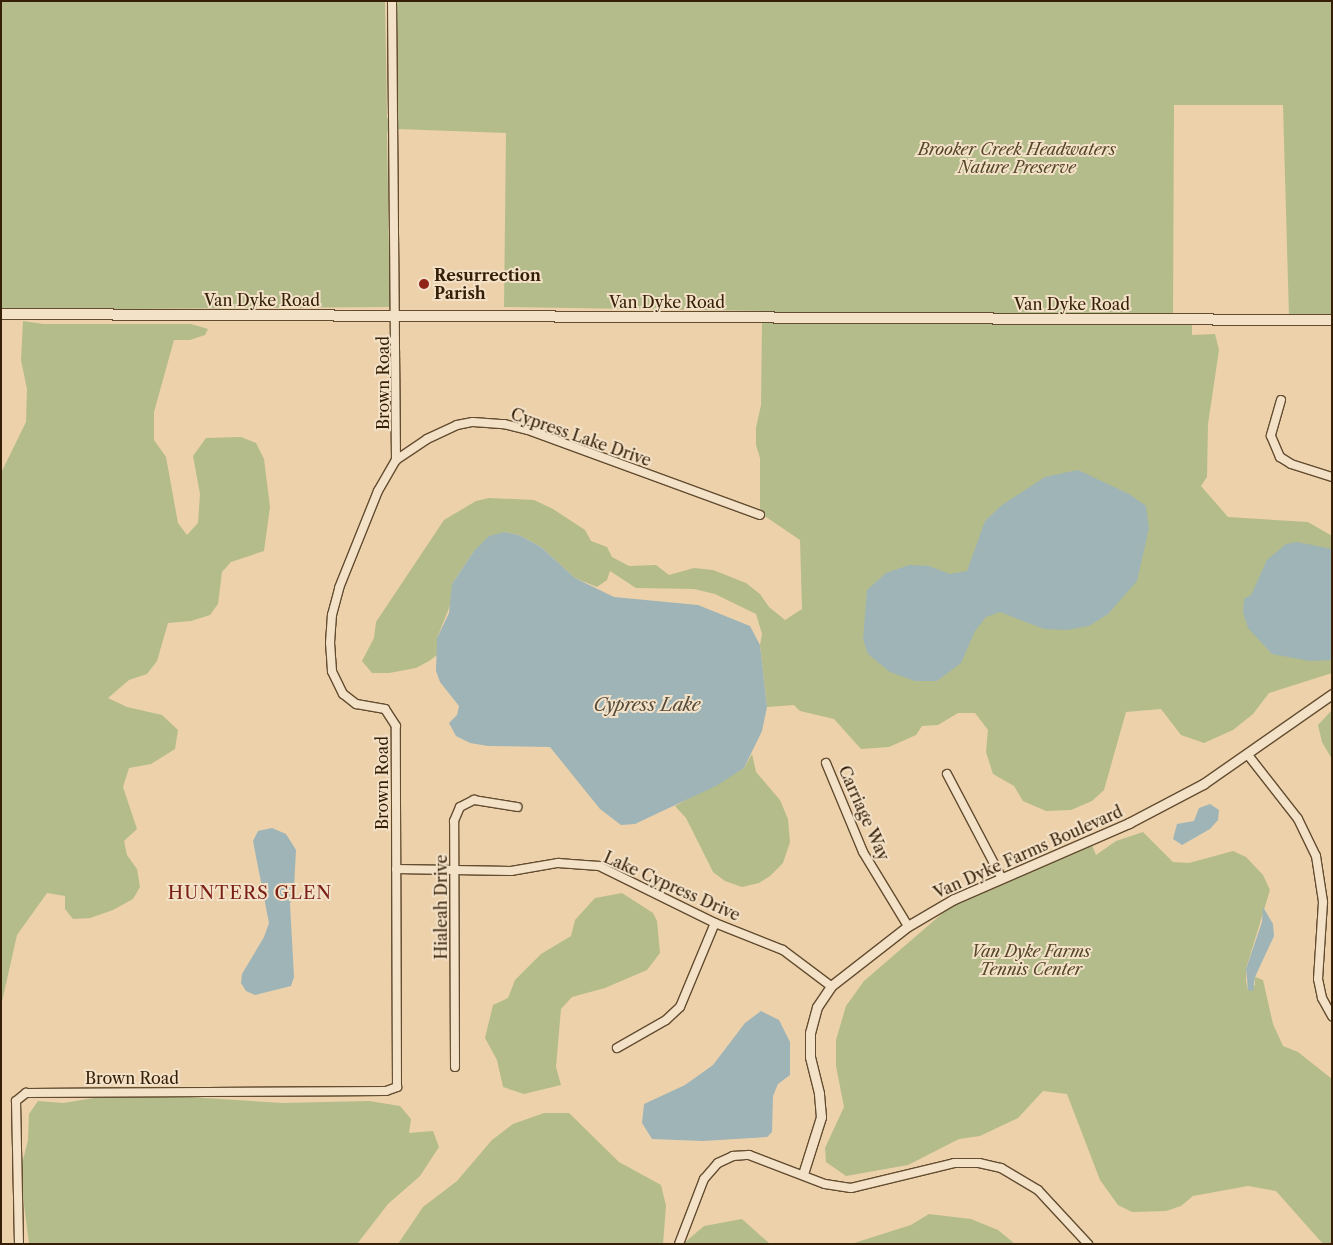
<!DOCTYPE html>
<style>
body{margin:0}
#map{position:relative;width:1333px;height:1245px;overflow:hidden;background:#ecd1ab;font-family:"Libre Caslon Text",serif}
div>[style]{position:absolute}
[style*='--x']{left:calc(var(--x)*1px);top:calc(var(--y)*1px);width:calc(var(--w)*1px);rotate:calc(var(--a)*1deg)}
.green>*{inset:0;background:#b4bc8c}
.water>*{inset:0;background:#9fb4b6}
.roads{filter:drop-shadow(1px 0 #634c2f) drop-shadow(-1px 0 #634c2f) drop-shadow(0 1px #634c2f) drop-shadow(0 -1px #634c2f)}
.minor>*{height:8px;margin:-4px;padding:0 4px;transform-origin:4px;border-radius:4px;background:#f3e1c8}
.tertiary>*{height:9px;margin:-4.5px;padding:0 4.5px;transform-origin:4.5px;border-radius:4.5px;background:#f3e1c8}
.secondary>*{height:10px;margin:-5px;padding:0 5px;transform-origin:5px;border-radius:5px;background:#f3e1c8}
.dots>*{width:14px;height:14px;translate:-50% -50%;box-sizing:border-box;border:2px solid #f3e1c8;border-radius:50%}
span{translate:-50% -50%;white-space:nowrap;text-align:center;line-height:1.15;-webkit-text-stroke:4px #f3e1c8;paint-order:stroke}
.park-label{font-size:16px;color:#554628;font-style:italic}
.poi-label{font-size:16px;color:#351f06;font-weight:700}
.left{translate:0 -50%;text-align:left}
.street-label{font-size:16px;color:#351f06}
.water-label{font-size:18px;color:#554c3b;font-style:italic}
.neighbourhood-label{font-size:18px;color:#7a1f14;letter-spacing:1px}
.frame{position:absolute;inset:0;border:2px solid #351f06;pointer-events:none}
</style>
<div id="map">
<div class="green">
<div style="clip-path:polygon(1px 1px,385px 1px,387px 118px,390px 118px,387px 135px,390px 307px,1px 310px)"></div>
<div style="clip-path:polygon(397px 1px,1332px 1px,1332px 316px,1289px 317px,1283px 105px,1174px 105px,1173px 316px,765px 314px,765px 311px,504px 307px,506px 133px,398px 129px)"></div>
<div style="clip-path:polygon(23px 321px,43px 324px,191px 324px,208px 329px,205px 335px,190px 340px,174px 340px,154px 412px,154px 440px,166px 457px,178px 523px,187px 535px,198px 523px,200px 494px,193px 456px,206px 438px,241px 437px,256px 443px,264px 459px,270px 507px,264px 551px,231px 562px,222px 572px,218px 604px,210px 615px,191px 621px,168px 623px,157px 661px,147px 674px,129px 680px,108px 698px,127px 707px,162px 715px,178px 730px,175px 749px,151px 764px,129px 768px,123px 787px,137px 829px,124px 841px,127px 855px,137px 869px,140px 887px,133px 899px,113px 910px,90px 918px,73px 919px,65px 909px,65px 896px,47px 893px,17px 935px,1px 1006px,1px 473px,26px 422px,27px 389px,21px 360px)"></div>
<div style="clip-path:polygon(762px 321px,1192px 324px,1192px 335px,1215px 334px,1219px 350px,1208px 424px,1207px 477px,1201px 486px,1228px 517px,1308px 522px,1332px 536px,1332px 673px,1269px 693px,1253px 714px,1233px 730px,1204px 743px,1181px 735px,1161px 709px,1126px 712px,1104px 790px,1092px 801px,1071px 810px,1046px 811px,1023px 801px,1014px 786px,993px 774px,986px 752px,988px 730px,975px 713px,958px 713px,938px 725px,922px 726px,916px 735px,889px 747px,861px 749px,834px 719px,800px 711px,794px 705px,767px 707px,760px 645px,762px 634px,756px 614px,715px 594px,694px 589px,636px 588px,610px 571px,607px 580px,597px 587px,575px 578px,541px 547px,519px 535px,504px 532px,474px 551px,452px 584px,453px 598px,437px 638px,437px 655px,429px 661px,416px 668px,389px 673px,372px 673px,362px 661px,374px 638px,376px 622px,444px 520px,476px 501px,489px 498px,534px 500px,553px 509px,585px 530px,591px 541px,607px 547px,612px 557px,629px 566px,656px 565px,669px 575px,694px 568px,713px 570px,746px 583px,760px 594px,769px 607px,785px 620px,802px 609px,800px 540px,760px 513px,760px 458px,756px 445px,756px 428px,761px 405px)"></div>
<div style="clip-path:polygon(1332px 710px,1332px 759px,1322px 742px,1318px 725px)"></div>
<div style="clip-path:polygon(752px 754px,756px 772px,780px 800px,788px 819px,790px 842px,783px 863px,770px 876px,759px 883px,742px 887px,725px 881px,713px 872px,686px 818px,675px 806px,744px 768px)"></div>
<div style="clip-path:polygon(1143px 832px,1173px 862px,1189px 863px,1233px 851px,1246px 857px,1263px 875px,1270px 890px,1246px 969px,1246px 981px,1248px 990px,1255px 985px,1255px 977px,1263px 980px,1273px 1024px,1283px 1046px,1298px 1052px,1332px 1079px,1332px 1244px,1323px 1244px,1276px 1191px,1248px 1186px,1193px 1196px,1181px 1206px,1166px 1211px,1132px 1212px,1118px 1205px,1100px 1180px,1067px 1094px,1043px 1091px,1018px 1118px,980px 1136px,959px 1139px,908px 1165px,846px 1176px,826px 1162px,825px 1148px,844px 1107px,836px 1066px,836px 1040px,846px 1006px,864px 981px,959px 899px,1091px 843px,1096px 855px,1116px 841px)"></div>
<div style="clip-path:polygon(622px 893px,653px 913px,657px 921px,660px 953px,647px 970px,605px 988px,572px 997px,561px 1009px,556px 1067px,561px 1085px,524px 1094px,503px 1087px,497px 1060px,485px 1038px,493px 1005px,508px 998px,515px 980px,541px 954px,571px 936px,575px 920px,595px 898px)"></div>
<div style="clip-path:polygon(174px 1096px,282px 1103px,369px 1101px,400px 1106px,411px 1119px,409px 1133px,433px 1131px,439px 1147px,420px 1176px,388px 1204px,357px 1244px,29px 1244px,20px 1172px,28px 1140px,29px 1114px,38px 1101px,63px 1103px,94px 1098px)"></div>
<div style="clip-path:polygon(544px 1113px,569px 1113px,619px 1162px,661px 1185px,666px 1206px,663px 1244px,398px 1244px,423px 1207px,457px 1181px,492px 1140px,513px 1124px)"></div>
<div style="clip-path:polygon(929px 1214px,971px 1219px,998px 1230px,1015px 1244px,851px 1244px,911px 1225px)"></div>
<div style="clip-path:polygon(742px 1219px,770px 1244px,683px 1244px,704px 1226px)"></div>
</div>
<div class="water">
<div style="clip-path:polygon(1078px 470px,1129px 494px,1146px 506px,1149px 528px,1137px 581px,1108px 614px,1089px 626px,1067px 630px,1044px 629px,1000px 612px,986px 617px,975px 631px,961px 663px,937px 681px,915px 681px,890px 672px,868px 654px,863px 639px,867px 590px,886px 573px,909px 565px,929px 566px,950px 574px,967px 571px,985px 521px,1002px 505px,1045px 477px)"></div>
<div style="clip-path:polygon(504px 532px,519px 535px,541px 547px,575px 578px,614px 597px,698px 605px,750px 626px,760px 645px,767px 707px,762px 731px,744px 768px,716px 786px,654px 815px,635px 824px,621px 825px,600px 809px,550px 747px,488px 746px,470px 743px,456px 736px,449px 723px,457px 715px,459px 706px,440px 682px,436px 671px,437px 638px,449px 613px,452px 584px,474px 551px,489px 536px)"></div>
<div style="clip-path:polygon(1297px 542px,1332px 549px,1332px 660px,1310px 661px,1272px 654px,1248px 628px,1243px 612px,1244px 599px,1251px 595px,1267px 560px,1286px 544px)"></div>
<div style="clip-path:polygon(1210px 804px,1219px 810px,1218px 820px,1210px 829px,1182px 845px,1173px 839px,1177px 824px,1194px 821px,1199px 808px)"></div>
<div style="clip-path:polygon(272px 828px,286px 834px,296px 850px,294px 888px,290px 904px,294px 977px,291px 986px,255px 995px,246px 991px,241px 983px,242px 974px,264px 937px,269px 923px,253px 841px,258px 831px)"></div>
<div style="clip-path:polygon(1263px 907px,1273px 924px,1274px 936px,1255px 977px,1253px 991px,1248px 990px,1246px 969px,1262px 922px)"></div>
<div style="clip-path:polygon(761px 1011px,779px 1020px,790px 1042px,790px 1075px,778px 1084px,773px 1096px,772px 1132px,767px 1137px,703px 1141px,652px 1139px,642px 1123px,644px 1104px,685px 1085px,713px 1065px,745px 1023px)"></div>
</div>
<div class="roads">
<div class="minor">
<div style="--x:1281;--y:400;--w:37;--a:106"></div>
<div style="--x:1271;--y:436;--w:23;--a:67"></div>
<div style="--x:1280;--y:457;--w:13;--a:32"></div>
<div style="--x:1291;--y:464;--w:43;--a:17.6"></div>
<div style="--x:396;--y:460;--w:37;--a:-34"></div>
<div style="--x:427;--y:439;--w:33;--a:-25"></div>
<div style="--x:457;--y:425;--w:16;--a:-11"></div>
<div style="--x:473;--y:422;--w:31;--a:4"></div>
<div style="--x:504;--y:424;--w:25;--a:14"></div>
<div style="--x:528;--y:430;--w:247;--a:20.1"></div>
<div style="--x:1248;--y:755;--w:81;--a:52"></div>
<div style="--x:1298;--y:819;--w:41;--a:64.1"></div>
<div style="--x:1316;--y:856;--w:47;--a:81.3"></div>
<div style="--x:1323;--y:902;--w:77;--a:93.7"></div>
<div style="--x:1318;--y:979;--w:19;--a:78"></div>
<div style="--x:1322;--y:998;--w:21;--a:61"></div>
<div style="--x:826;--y:763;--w:96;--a:67.4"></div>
<div style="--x:863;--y:852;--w:87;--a:58.7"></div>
<div style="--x:947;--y:774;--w:116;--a:62.3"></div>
<div style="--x:396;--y:869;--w:115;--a:1"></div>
<div style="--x:511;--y:871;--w:48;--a:-9.7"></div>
<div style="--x:558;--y:863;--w:41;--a:4.2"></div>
<div style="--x:599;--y:866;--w:129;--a:26.2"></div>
<div style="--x:715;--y:923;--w:73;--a:21.7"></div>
<div style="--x:783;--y:950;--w:60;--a:36.9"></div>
<div style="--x:617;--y:1048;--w:56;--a:-29.7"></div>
<div style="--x:666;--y:1020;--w:19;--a:-43"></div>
<div style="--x:680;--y:1007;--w:91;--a:-67.4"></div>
<div style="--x:455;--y:1067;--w:246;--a:-90.2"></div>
<div style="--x:454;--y:821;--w:15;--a:-67"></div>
<div style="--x:460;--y:807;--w:16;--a:-27"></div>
<div style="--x:474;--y:800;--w:44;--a:9.2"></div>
<div style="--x:19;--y:1244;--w:143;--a:-91.2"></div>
<div style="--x:16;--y:1101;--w:13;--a:-39"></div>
<div style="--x:26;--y:1093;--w:360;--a:-0.3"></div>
<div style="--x:386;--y:1091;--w:12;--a:-20"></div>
<div style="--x:397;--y:1087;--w:361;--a:-90.2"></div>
<div style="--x:396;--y:726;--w:20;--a:-123"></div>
<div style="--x:385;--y:709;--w:29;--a:-170"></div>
<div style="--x:356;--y:704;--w:16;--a:-142"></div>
<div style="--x:343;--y:694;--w:25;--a:-116"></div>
<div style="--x:332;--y:671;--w:28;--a:-94"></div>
<div style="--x:330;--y:643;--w:28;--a:-86"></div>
<div style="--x:332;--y:615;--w:28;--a:-75"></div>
<div style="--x:339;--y:588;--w:105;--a:-68.1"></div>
<div style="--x:378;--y:491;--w:36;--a:-60"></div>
<div style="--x:396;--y:460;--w:459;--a:-90.5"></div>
<div style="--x:679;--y:1244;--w:70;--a:-69"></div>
<div style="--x:704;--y:1179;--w:21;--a:-49"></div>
<div style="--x:718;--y:1163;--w:17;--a:-25"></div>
<div style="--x:733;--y:1156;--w:16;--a:-4"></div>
<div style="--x:749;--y:1155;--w:81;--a:20.9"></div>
<div style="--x:825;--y:1184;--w:26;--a:9"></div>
<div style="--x:851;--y:1188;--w:106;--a:-13.6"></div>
<div style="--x:954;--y:1163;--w:25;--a:0"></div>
<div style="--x:979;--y:1163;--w:23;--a:13"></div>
<div style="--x:1001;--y:1168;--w:43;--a:30.7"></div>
<div style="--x:1038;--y:1190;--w:74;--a:47.2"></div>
</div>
<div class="tertiary">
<div style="--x:803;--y:1174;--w:60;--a:-72.5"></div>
<div style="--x:821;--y:1117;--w:24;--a:-95"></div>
<div style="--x:819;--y:1093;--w:37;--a:-104"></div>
<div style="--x:810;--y:1057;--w:24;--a:-90"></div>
<div style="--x:810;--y:1033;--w:27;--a:-75"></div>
<div style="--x:817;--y:1007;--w:25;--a:-56"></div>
<div style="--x:831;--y:986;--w:98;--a:-37.9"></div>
<div style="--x:908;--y:926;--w:53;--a:-30.4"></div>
<div style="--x:954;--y:899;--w:191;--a:-23.5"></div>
<div style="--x:1129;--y:823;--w:84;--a:-27.8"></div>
<div style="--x:1203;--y:784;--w:157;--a:-34.9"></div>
</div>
<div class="secondary">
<div style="--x:1;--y:314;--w:1331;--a:0.26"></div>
</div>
</div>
<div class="dots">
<div style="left:424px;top:284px;background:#8f2418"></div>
</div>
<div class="park-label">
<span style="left:1017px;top:158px">Brooker Creek Headwaters<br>Nature Preserve</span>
<span style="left:1031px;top:960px">Van Dyke Farms<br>Tennis Center</span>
</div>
<div class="poi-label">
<span class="left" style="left:434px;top:284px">Resurrection<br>Parish</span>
</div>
<div class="street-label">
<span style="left:262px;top:300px">Van Dyke Road</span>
<span style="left:667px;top:302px">Van Dyke Road</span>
<span style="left:1072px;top:304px">Van Dyke Road</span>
<span style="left:383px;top:383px;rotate:-90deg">Brown Road</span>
<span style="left:581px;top:437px;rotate:19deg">Cypress Lake Drive</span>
<span style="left:382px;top:783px;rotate:-90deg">Brown Road</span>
<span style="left:864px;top:813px;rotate:66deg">Carriage Way</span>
<span style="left:1028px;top:852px;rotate:-24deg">Van Dyke Farms Boulevard</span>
<span style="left:672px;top:886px;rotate:24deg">Lake Cypress Drive</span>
<span style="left:441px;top:907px;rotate:-90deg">Hialeah Drive</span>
<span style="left:132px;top:1078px">Brown Road</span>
</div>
<div class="water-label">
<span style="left:647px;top:705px">Cypress Lake</span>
</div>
<div class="neighbourhood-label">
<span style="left:250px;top:893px">HUNTERS GLEN</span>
</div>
<div class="frame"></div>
</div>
